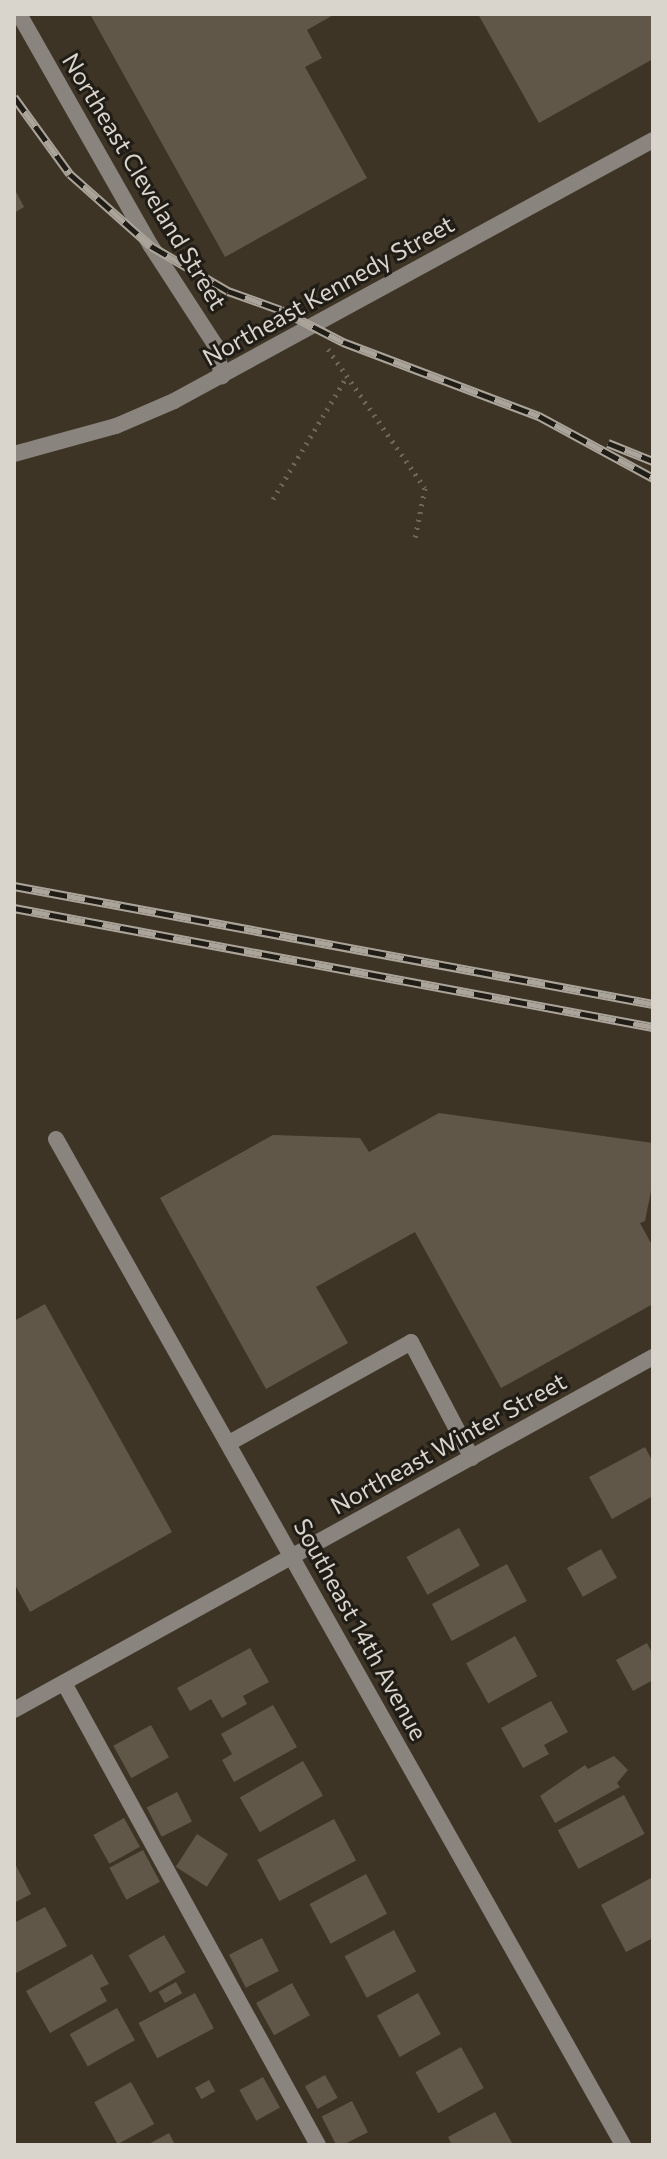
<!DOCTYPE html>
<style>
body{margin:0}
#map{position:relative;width:667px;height:2159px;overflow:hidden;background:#3d3426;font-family:Commissioner,sans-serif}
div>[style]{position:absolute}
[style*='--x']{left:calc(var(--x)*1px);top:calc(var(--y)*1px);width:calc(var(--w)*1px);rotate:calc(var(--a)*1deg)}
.building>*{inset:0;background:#615748;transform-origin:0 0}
.path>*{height:5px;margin-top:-2.5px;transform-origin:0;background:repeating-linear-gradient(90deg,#6e6659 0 2px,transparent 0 8px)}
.lane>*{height:16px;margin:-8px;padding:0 8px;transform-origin:8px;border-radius:8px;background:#89857e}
.street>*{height:16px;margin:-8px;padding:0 8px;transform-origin:8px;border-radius:8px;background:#89857e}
.rail>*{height:9px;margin-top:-4.5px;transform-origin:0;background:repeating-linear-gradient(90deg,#201c16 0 18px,#aba49a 0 36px);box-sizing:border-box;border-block:2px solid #aba49a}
span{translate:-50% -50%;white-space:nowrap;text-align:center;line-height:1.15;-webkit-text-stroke:6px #201c16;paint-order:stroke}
.street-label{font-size:24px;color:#dad5cc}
.frame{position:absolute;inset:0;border:16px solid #dad5cc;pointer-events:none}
</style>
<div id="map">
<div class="building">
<div style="clip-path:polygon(90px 14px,335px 14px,307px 30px,322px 58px,305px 67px,367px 178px,225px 257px)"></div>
<div style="clip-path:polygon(478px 14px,653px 14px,653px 59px,539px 123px)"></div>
<div style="clip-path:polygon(14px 188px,24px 207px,14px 213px)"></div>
<div style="clip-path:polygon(439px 1113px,653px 1143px,653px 1181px,645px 1221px,640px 1223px,653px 1247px,653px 1304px,501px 1388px,415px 1232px,316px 1287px,348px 1343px,266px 1389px,160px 1198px,273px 1135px,360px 1138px,369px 1152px)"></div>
<div style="clip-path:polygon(45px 1304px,172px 1532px,30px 1612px,14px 1583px,14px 1321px)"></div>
<div style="clip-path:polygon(645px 1447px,653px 1462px,653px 1496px,612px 1519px,589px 1477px)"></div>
<div style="left:459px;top:1528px;width:43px;height:60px;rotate:61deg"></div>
<div style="left:601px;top:1549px;width:33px;height:39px;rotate:61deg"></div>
<div style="left:507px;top:1564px;width:42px;height:85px;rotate:62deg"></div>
<div style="left:515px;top:1636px;width:46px;height:56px;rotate:61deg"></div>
<div style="clip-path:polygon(647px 1643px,653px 1655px,653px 1680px,633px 1691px,616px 1660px)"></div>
<div style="clip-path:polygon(250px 1648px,269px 1682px,243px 1696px,247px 1704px,222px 1718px,211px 1699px,190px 1711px,177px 1688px)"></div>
<div style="clip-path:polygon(551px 1701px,568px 1732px,544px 1745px,549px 1754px,523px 1768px,501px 1728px)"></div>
<div style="clip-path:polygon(273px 1705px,297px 1747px,234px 1782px,222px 1760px,232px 1754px,221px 1734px)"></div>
<div style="left:151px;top:1725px;width:37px;height:43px;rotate:61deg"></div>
<div style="clip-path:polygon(614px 1756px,628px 1770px,617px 1783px,620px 1787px,555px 1823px,540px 1796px,585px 1765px,588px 1769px)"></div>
<div style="left:303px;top:1761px;width:40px;height:73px;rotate:60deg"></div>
<div style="left:177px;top:1792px;width:33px;height:34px;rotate:63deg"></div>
<div style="left:624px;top:1795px;width:44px;height:75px;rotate:62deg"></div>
<div style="left:124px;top:1818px;width:33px;height:35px;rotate:61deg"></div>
<div style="left:334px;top:1819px;width:47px;height:87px;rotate:62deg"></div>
<div style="left:197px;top:1834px;width:37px;height:39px;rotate:33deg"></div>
<div style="left:143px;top:1850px;width:36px;height:38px;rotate:62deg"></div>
<div style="clip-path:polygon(14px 1862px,31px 1894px,14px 1903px)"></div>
<div style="left:366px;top:1874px;width:45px;height:64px;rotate:62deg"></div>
<div style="clip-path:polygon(653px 1877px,653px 1938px,626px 1952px,601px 1905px)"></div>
<div style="clip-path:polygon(45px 1907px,67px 1946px,16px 1973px,14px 1923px)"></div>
<div style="left:394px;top:1930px;width:47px;height:56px;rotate:62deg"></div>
<div style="left:164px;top:1935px;width:43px;height:41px;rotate:60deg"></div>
<div style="left:262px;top:1938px;width:37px;height:37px;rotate:63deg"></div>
<div style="clip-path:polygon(92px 1954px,109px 1984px,100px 1988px,107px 2001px,50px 2033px,26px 1991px)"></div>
<div style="left:176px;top:1982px;width:13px;height:20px;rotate:61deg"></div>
<div style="left:292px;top:1983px;width:37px;height:41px;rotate:61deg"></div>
<div style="left:195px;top:1993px;width:40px;height:64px;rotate:62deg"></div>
<div style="left:418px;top:1993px;width:47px;height:47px;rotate:61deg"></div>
<div style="left:117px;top:2008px;width:37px;height:54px;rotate:61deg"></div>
<div style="left:461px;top:2047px;width:47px;height:52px;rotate:61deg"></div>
<div style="left:325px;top:2075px;width:26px;height:23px;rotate:61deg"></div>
<div style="left:263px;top:2077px;width:35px;height:27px;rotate:61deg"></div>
<div style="left:209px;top:2080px;width:13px;height:16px;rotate:61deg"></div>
<div style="left:131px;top:2082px;width:48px;height:42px;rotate:61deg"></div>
<div style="left:352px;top:2101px;width:35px;height:34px;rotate:63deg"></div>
<div style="clip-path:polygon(495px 2112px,513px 2145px,452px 2145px,448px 2137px)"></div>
<div style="clip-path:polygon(169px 2133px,175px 2145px,147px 2145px)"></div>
</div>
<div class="path">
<div style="--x:328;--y:349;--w:169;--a:55.1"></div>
<div style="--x:425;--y:488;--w:51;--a:101.3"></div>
<div style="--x:273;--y:499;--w:141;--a:-58.9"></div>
</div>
<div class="lane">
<div style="--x:229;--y:1443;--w:208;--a:-29"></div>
<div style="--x:411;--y:1342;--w:131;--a:62.3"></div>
<div style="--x:64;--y:1683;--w:527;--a:61.2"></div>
</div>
<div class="street">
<div style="--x:19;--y:14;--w:267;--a:60.4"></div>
<div style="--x:151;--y:246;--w:119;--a:57"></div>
<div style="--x:216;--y:346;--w:31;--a:79"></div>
<div style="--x:14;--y:454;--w:106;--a:-15.4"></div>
<div style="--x:116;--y:426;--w:63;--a:-23.3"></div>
<div style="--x:174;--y:401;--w:545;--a:-28.59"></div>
<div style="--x:56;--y:1139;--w:1155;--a:60.59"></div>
<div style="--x:14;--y:1710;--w:730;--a:-28.92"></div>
</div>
<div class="rail">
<div style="--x:14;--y:97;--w:95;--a:54"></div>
<div style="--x:70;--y:174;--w:108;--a:41.6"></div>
<div style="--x:151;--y:246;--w:89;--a:30.3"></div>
<div style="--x:228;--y:291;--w:56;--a:19.7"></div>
<div style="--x:281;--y:310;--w:70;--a:27.3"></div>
<div style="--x:343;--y:342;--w:210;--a:20.7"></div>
<div style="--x:539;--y:416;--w:130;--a:28.5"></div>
<div style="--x:608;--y:443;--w:48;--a:21.8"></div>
<div style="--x:14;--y:886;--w:650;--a:10.46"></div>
<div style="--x:14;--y:908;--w:650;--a:10.55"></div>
</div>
<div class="street-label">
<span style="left:145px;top:181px;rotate:59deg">Northeast Cleveland Street</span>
<span style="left:328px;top:290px;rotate:-29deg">Northeast Kennedy Street</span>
<span style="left:448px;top:1443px;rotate:-29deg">Northeast Winter Street</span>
<span style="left:361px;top:1629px;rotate:61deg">Southeast 14th Avenue</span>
</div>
<div class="frame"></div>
</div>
